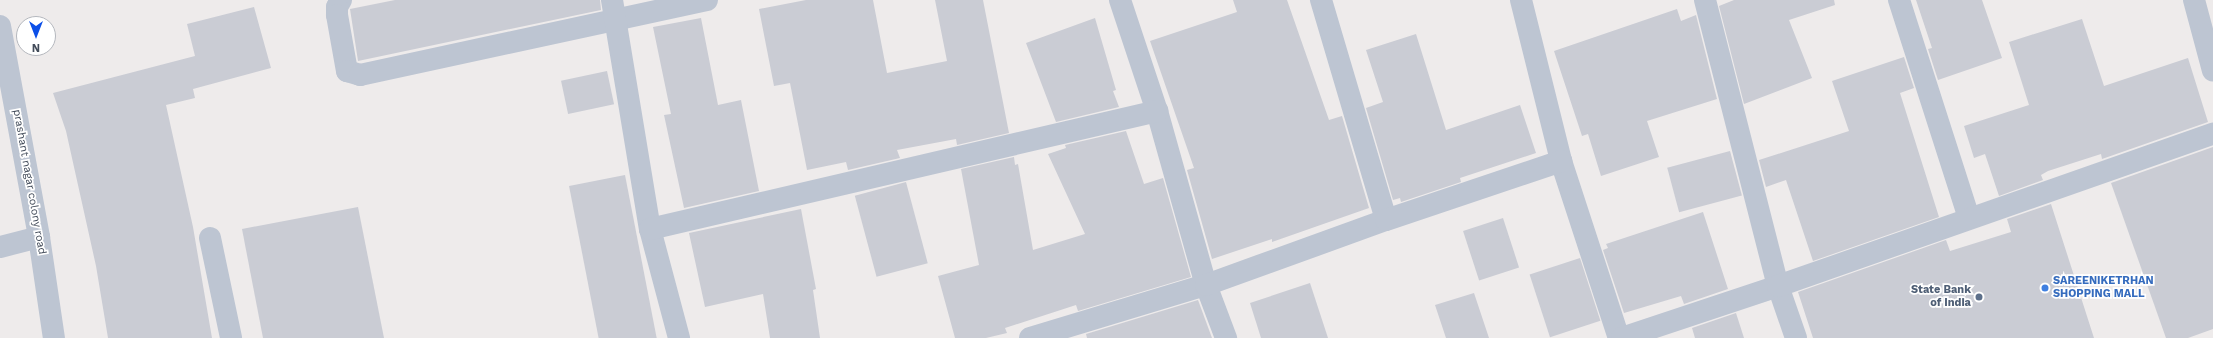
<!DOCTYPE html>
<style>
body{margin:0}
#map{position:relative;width:2213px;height:338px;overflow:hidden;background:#eeebeb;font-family:"Work Sans",sans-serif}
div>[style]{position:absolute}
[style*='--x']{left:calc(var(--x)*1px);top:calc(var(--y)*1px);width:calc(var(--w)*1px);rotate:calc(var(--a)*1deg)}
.building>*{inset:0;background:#caccd4;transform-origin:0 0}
.minor>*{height:22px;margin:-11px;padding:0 11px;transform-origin:11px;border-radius:11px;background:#bdc5d2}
.dots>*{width:11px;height:11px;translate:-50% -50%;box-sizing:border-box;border:2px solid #fff;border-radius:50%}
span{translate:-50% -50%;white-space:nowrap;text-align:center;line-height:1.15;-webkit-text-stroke:3.5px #fff;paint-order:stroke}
.street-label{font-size:11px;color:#434c5a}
.shop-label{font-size:11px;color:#366cbe;font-weight:700}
.left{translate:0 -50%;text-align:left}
.service-label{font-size:11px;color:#4e5e75;font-weight:700}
.right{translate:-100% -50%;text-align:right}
.north{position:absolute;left:16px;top:16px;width:40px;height:40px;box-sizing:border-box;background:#fff;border:1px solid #b4b7bd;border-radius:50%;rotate:180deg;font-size:11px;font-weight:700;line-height:16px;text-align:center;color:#434c5a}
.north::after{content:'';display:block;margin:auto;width:14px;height:18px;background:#0c4fe8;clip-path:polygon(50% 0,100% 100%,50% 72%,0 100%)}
</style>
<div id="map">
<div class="building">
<div style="clip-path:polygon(395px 0,600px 0,601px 10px,358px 61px,350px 9px)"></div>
<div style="clip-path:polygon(806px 0,873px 0,887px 73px,947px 61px,935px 0,983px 0,1009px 133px,957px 145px,956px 139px,897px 150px,900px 158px,848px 170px,846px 162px,807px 170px,790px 83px,774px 86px,759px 9px)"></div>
<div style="clip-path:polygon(1233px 0,1287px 0,1329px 120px,1342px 116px,1369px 208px,1272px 242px,1272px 239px,1212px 259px,1187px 170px,1194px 168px,1150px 41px,1237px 12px)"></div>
<div style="clip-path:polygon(1734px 0,1834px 0,1835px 5px,1789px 20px,1812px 78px,1744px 104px,1719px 6px)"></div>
<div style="clip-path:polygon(1916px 0,1982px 0,2002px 58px,1938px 80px,1928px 49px,1932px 48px)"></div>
<div style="clip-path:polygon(254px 7px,271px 68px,193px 89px,195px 98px,166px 105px,193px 227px,212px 338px,108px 338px,96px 266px,66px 131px,53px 93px,195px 56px,187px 24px)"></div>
<div style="clip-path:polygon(1677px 9px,1681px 21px,1696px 15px,1717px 99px,1647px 121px,1659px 157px,1601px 176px,1588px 134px,1582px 136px,1554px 51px)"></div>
<div style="clip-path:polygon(701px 18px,718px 105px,741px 100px,759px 191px,684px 208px,664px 115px,671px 114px,653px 27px)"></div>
<div style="clip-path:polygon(1095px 18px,1116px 90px,1113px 91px,1119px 107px,1056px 122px,1026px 43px)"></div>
<div style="clip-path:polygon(2082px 19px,2104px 86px,2188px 58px,2208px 122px,2102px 159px,2101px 154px,2048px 171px,2041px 175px,2043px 180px,1999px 196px,1985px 154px,1974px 158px,1964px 126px,2029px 105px,2009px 42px)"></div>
<div style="clip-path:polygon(1416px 34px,1446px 130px,1520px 105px,1536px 153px,1460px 178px,1461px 182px,1401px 202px,1400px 198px,1393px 200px,1366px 108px,1383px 102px,1366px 50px)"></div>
<div style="clip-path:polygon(1904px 57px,1914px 88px,1900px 93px,1939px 217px,1813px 261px,1786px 180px,1766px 187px,1759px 160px,1849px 131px,1832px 81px)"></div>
<div style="left:607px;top:71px;width:34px;height:47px;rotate:78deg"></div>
<div style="clip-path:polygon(1126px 131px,1144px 184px,1163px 178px,1191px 277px,1078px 311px,1076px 305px,1005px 328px,1007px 333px,986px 338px,955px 338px,938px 276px,979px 265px,961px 169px,1014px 157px,1015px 165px,1018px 164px,1033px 250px,1085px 234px,1048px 154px,1066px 148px,1065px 145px)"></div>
<div style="clip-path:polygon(2213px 147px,2213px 329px,2188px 338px,2166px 338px,2111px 183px)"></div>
<div style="left:1730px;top:151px;width:46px;height:65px;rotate:75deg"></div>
<div style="left:625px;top:175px;width:166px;height:57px;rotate:79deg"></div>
<div style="left:906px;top:182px;width:84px;height:53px;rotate:75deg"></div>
<div style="clip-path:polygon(2051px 204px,2094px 338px,1813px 338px,1798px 292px,1946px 240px,1950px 251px,2011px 232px,2007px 219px)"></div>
<div style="clip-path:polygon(358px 207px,384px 338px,263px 338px,242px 229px)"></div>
<div style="clip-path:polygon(801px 209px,816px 289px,813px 290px,820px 338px,770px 338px,763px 294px,705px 307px,689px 233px)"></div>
<div style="clip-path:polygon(1703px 212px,1728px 289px,1684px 304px,1681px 296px,1624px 313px,1603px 250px,1608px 248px,1606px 244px)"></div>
<div style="left:1503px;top:218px;width:52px;height:42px;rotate:72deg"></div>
<div style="left:1580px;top:258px;width:66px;height:53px;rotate:72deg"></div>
<div style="clip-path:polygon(1310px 283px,1328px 338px,1261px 338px,1250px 303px)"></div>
<div style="clip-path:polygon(1474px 293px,1489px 338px,1446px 338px,1435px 305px)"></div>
<div style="clip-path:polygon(1198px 300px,1212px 338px,1087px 338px,1086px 334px)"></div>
<div style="clip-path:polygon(1736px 313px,1744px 338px,1695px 338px,1692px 328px)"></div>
</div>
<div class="minor">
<div style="--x:341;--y:0;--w:8;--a:120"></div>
<div style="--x:337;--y:7;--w:8;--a:90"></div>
<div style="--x:337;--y:15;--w:57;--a:79.9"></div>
<div style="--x:347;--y:71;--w:14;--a:17"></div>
<div style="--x:360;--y:75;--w:355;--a:-12.2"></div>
<div style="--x:612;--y:0;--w:232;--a:80.6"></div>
<div style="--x:650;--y:229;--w:113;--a:75.1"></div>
<div style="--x:1120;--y:0;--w:117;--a:71.6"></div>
<div style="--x:1157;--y:111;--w:181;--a:74.3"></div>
<div style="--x:1206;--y:285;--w:57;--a:69.3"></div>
<div style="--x:1321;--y:0;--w:229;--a:73.5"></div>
<div style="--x:1521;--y:0;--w:166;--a:76"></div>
<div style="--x:1561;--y:161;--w:186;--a:71.9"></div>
<div style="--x:1705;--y:0;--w:295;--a:75.7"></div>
<div style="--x:1778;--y:286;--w:55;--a:70.9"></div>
<div style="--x:1899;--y:0;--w:229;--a:72.2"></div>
<div style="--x:2194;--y:0;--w:73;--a:75"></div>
<div style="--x:0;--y:26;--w:215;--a:79.5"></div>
<div style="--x:39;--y:237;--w:102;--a:81.6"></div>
<div style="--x:650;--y:229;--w:521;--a:-13.1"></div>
<div style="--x:210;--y:238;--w:102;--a:78.1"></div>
<div style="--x:0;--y:247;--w:40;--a:-14.4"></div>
<div style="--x:1030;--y:338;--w:184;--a:-16.8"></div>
<div style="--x:1206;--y:285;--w:191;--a:-19.9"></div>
<div style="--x:1386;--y:220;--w:185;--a:-18.6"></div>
<div style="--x:1622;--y:338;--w:164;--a:-18.4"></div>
<div style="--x:1778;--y:286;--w:461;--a:-19.3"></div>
</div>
<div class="dots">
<div style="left:2045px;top:288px;background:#3f7fe0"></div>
<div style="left:1979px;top:297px;background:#5c6f8a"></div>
</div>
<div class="street-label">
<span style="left:29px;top:182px;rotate:80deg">prashant nagar colony road</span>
</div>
<div class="shop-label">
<span class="left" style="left:2053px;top:288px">SAREENIKETRHAN<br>SHOPPING MALL</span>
</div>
<div class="service-label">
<span class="right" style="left:1971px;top:297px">State Bank<br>of India</span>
</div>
<div class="north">N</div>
</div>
